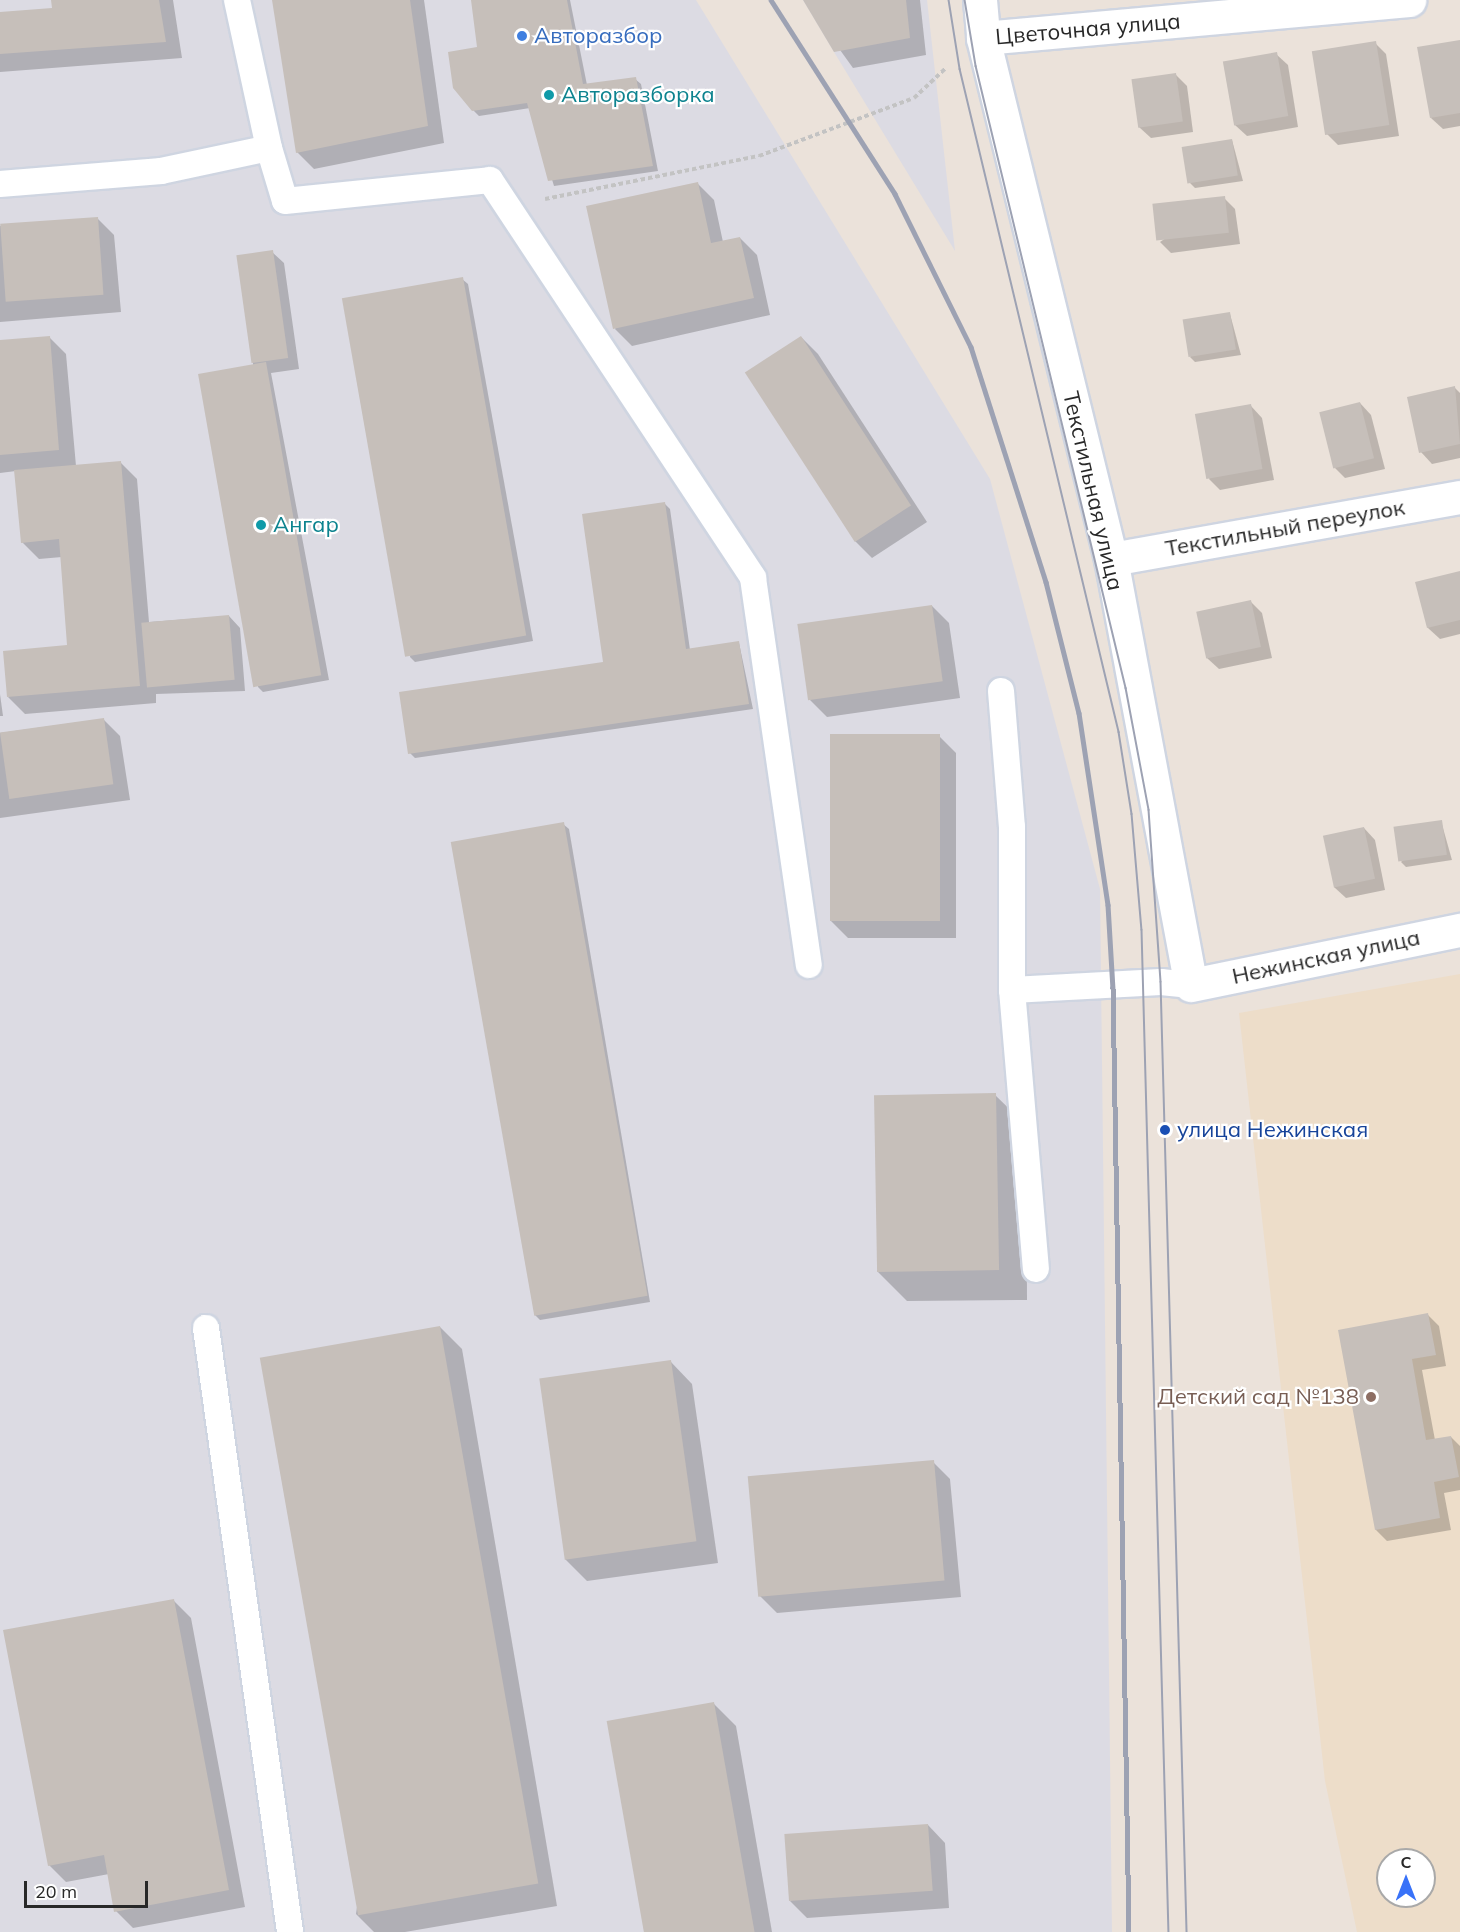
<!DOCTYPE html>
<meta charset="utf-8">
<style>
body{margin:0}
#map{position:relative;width:1460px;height:1932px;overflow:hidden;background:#ebe2da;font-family:Mulish,sans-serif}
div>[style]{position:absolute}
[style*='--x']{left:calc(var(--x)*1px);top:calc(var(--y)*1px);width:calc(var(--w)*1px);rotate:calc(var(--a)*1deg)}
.industrial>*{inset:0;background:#dcdbe3}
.education>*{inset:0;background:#edddc9}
.shadow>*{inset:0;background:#0003}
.building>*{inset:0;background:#c6bfba;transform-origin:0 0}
.path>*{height:4px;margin-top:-2px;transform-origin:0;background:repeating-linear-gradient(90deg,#c3c3c3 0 4.5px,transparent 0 7.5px)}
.roads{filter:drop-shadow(2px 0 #cfd5e1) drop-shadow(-2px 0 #cfd5e1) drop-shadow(0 2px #cfd5e1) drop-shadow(0 -2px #cfd5e1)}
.service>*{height:26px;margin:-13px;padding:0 13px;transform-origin:13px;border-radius:13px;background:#fff}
.minor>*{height:33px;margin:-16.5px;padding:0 16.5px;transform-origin:16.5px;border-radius:16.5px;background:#fff}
.tram>*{height:1.5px;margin:-0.75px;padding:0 0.75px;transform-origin:0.75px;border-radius:0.75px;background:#9da2b3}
.rail>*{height:4.5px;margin:-2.25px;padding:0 2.25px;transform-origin:2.25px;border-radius:2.25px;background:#9da2b3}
.dots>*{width:16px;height:16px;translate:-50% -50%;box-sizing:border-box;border:3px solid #fff;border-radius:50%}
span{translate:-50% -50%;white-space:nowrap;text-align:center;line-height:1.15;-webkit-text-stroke:4.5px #fff;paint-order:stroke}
.street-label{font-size:22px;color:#282828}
.shop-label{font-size:22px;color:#366cbe}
.left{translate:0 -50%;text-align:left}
.culture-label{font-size:22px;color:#0d838f}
.transit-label{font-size:22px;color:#164399}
.education-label{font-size:22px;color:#785e54}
.right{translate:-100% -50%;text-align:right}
.north{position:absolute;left:1376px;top:1848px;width:60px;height:60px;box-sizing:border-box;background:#fff;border:2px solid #a9a9a9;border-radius:50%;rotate:0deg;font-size:16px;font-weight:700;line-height:24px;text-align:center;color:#282828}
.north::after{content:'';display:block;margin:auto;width:21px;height:27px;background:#3972f8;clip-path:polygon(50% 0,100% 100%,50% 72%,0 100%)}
.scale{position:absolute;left:24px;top:1881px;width:124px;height:27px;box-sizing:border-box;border:3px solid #282828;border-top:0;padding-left:8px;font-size:18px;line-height:21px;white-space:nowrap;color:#282828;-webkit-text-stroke:4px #fff;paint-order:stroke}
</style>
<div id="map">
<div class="industrial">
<div style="clip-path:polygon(0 0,696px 0,990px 479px,1100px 889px,1112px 1932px,0 1932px)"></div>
<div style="clip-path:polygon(803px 0,927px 0,955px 251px,834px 52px)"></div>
</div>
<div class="education">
<div style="clip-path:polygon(evenodd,1460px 974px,1460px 1932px,1357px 1932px,1325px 1781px,1239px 1013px,1460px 974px,1388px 1860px,1424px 1860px,1424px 1896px,1388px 1896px,1388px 1860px)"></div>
</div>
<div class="shadow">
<div style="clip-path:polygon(53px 0,173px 0,182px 58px,0 72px,0 14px,53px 9px)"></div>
<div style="clip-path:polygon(274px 0,424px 0,444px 143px,314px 169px,297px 152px)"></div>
<div style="clip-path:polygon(472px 0,570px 0,587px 85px,635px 79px,641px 84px,658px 171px,554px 186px,530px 108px,479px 116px,473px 110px,479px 48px)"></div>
<div style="clip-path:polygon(804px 0,920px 0,926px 55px,853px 68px)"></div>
<div style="clip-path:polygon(1460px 42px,1460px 126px,1443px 129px,1431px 118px)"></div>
<div style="clip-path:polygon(1375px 43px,1386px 54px,1399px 136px,1338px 145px,1327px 134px)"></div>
<div style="clip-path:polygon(1276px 54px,1288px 65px,1298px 127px,1247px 136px,1235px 125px)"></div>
<div style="clip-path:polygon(1176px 75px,1187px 86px,1193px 132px,1151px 138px,1139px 127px)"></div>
<div style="clip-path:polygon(1232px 140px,1243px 181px,1195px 188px,1189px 182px)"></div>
<div style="clip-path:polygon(697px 183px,714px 200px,723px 242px,740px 238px,757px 255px,770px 315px,632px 346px,615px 329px)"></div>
<div style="clip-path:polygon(1224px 198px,1235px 209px,1240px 244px,1171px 253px,1160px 242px)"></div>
<div style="clip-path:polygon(97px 218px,114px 235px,121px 312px,0 322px,0 226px)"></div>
<div style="clip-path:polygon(272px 252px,284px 263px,299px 369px,271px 373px,329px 680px,263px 692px,258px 687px,253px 362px)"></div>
<div style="clip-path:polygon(462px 279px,468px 284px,533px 641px,415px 662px,410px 657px)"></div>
<div style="clip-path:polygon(1230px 314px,1241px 355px,1195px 362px,1190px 357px)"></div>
<div style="clip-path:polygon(49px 337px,66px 354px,76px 466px,120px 462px,137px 479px,149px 622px,229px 616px,240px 628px,245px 691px,156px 694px,156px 703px,25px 714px,8px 697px,69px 647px,62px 557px,39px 559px,22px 542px,16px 471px,0 473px,0 341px)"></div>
<div style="clip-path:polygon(801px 337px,818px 354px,927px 522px,872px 558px,855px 541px)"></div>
<div style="clip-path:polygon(1454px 387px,1460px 393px,1460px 458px,1432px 464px,1421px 452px)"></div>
<div style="clip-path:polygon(1360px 403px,1371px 415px,1385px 469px,1345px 478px,1334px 467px)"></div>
<div style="clip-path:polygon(1251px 406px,1262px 418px,1274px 480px,1220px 490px,1209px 479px)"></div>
<div style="clip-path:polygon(664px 503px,670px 509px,690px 650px,739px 643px,753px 709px,415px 758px,410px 753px,605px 663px)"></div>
<div style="clip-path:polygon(1460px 573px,1460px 634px,1440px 639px,1428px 628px,1417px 583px)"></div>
<div style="clip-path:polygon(1251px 602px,1262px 613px,1272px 658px,1219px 669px,1207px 658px)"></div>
<div style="clip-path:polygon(932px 606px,949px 623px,960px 698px,827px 717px,809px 699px)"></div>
<div style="clip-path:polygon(0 694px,3px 716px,0 716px)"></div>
<div style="clip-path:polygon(103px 719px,120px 736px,130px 800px,0 818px,0 733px)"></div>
<div style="clip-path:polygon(939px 736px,956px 753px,956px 938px,848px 938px,831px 921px)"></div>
<div style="clip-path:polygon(1441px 821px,1452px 860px,1406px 867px,1401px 862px)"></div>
<div style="clip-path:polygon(563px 824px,569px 829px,650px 1302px,540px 1320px,535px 1315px)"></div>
<div style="clip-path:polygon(1364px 828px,1375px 840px,1385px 890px,1346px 898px,1334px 887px)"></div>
<div style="clip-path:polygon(995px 1095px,1026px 1125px,1027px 1300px,907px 1301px,877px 1271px)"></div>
<div style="clip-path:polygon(1428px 1315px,1439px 1326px,1446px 1366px,1422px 1370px,1435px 1440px,1451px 1437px,1460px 1446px,1460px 1490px,1444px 1493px,1451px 1530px,1387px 1541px,1376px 1530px,1339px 1331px)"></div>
<div style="clip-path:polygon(440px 1327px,462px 1349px,557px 1906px,405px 1932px,374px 1932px,356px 1914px)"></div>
<div style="clip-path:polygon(670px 1361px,692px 1384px,718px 1563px,587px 1581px,565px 1559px)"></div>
<div style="clip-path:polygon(933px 1462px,950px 1479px,961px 1597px,777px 1613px,760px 1596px)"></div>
<div style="clip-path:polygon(174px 1601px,191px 1618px,245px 1907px,133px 1928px,116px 1911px,109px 1874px,66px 1882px,49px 1865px)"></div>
<div style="clip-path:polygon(714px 1704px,736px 1726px,772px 1932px,646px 1932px)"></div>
<div style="clip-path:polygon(928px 1825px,945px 1843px,949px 1908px,807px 1918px,790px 1901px)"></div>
</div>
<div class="building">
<div style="clip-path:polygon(51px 0,159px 0,166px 42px,0 54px,0 12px,52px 8px)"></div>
<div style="clip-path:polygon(272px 0,410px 0,428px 126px,296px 153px)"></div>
<div style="clip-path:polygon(471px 0,567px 0,583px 84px,636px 77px,653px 166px,548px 181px,527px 103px,472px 111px,453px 88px,448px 52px,477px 47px)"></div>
<div style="clip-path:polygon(803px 0,906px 0,910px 38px,834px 52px)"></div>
<div style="clip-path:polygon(1460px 40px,1460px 113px,1430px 118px,1417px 47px)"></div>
<div style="left:1376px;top:41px;width:85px;height:65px;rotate:81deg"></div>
<div style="left:1277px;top:52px;width:65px;height:55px;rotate:80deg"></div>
<div style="left:1176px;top:73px;width:49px;height:45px;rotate:82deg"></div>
<div style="left:1232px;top:139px;width:37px;height:51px;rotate:81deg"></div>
<div style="clip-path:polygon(698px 182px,711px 243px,740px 237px,754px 298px,613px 329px,586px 206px)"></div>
<div style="left:1225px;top:196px;width:37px;height:73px;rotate:84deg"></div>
<div style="left:98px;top:217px;width:78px;height:98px;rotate:86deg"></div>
<div style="left:273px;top:250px;width:109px;height:37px;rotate:82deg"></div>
<div style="left:463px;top:277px;width:364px;height:123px;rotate:80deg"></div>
<div style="left:1230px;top:312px;width:38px;height:48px;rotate:81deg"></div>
<div style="clip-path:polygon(50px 336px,59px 450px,0 455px,0 340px)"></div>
<div style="left:801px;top:336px;width:202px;height:67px;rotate:57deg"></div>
<div style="left:266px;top:362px;width:318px;height:69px;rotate:80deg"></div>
<div style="clip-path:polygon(1455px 386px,1460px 444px,1419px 453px,1407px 397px)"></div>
<div style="left:1360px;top:402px;width:58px;height:42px;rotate:76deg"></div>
<div style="left:1251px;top:404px;width:66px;height:57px;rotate:80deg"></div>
<div style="clip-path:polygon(121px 461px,140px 686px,7px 697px,3px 651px,67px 645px,59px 539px,21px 543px,14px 470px)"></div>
<div style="clip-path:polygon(665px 502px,686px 649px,739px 641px,749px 704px,408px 754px,399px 692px,603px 662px,582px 514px)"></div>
<div style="clip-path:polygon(1460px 571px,1460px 620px,1427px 628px,1415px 582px)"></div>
<div style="left:1251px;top:600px;width:48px;height:56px;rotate:78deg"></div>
<div style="left:932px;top:605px;width:77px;height:136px;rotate:82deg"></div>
<div style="left:229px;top:615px;width:65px;height:88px;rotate:85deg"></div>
<div style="left:104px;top:718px;width:67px;height:105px;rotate:82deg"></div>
<div style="left:830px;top:734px;width:110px;height:187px"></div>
<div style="left:1442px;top:820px;width:35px;height:49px;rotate:82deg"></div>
<div style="left:564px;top:822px;width:481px;height:115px;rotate:80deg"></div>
<div style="left:1364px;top:827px;width:53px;height:42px;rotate:78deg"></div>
<div style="left:996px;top:1093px;width:177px;height:122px;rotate:89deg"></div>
<div style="clip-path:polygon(1428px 1313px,1436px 1355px,1412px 1359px,1426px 1440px,1451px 1436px,1459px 1477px,1434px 1482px,1440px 1518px,1375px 1530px,1338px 1330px)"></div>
<div style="left:440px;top:1326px;width:566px;height:183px;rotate:80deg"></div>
<div style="left:671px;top:1360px;width:183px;height:133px;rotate:82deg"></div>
<div style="left:934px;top:1460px;width:121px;height:187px;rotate:85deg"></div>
<div style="clip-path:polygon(174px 1599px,229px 1890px,114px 1912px,104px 1855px,48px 1866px,3px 1630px)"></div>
<div style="left:714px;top:1702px;width:234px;height:109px;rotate:80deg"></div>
<div style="left:928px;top:1824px;width:67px;height:144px;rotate:86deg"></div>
</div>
<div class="path">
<div style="--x:545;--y:199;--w:218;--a:-11.4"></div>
<div style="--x:759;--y:156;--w:165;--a:-20.5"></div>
<div style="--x:914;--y:98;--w:44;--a:-43.2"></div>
</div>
<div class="roads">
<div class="service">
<div style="--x:237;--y:0;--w:151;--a:77.8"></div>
<div style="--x:0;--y:184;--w:162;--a:-4.6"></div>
<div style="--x:161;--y:171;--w:110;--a:-12"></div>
<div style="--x:269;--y:148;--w:55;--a:73.2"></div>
<div style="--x:285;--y:201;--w:206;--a:-5.8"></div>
<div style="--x:490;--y:180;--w:477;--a:56.5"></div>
<div style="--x:753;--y:578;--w:391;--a:81.8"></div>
<div style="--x:1001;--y:691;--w:136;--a:85.4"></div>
<div style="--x:1012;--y:827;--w:163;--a:90"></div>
<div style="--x:1012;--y:990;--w:280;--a:85.1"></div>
<div style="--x:1012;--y:990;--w:149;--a:-3.1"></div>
<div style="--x:1161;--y:982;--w:30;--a:6"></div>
<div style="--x:206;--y:1328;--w:610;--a:82.08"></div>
</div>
<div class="minor">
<div style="--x:980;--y:0;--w:38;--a:85"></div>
<div style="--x:983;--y:38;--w:536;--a:76.2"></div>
<div style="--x:1111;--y:559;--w:433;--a:79.4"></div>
<div style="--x:1191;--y:985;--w:275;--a:-11.6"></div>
<div style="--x:983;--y:38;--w:428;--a:-5.1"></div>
<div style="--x:1111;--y:559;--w:354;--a:-10.1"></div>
</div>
</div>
<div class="tram">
<div style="--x:949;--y:0;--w:70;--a:80.9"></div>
<div style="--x:960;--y:69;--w:682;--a:76.51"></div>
<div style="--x:1119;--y:732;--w:83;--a:81"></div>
<div style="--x:1132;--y:814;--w:116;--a:85.1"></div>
<div style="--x:1142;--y:930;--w:1002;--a:88.46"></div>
<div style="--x:965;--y:0;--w:67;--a:80.5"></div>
<div style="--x:976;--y:66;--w:640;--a:76.44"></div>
<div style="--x:1126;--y:688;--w:124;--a:79.3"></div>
<div style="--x:1149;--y:810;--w:172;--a:86"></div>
<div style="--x:1161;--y:982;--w:950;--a:88.43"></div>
</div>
<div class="rail">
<div style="--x:771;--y:0;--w:230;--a:57.4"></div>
<div style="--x:895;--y:194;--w:171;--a:63.6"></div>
<div style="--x:971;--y:347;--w:247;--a:72.3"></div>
<div style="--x:1046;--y:582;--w:135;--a:75.9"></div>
<div style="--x:1079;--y:713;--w:194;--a:81.4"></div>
<div style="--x:1108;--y:905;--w:83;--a:86.6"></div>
<div style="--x:1113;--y:988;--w:944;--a:89.03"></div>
</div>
<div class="dots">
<div style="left:522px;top:36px;background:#3f7fe0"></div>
<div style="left:549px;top:95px;background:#0f9aa8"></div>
<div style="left:261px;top:525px;background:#0f9aa8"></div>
<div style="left:1165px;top:1130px;background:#1a4fb4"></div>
<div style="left:1371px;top:1397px;background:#8d6e63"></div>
</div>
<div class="street-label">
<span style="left:1088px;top:29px;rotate:-5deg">Цветочная улица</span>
<span style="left:1093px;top:491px;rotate:77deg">Текстильная улица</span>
<span style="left:1285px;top:528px;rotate:-10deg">Текстильный переулок</span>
<span style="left:1326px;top:957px;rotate:-12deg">Нежинская улица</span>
</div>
<div class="shop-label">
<span class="left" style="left:534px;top:36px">Авторазбор</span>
</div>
<div class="culture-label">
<span class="left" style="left:561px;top:95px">Авторазборка</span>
<span class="left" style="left:273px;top:525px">Ангар</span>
</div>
<div class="transit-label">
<span class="left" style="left:1177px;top:1130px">улица Нежинская</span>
</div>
<div class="education-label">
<span class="right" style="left:1359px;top:1397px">Детский сад №138</span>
</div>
<div class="north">С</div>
<div class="scale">20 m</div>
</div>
